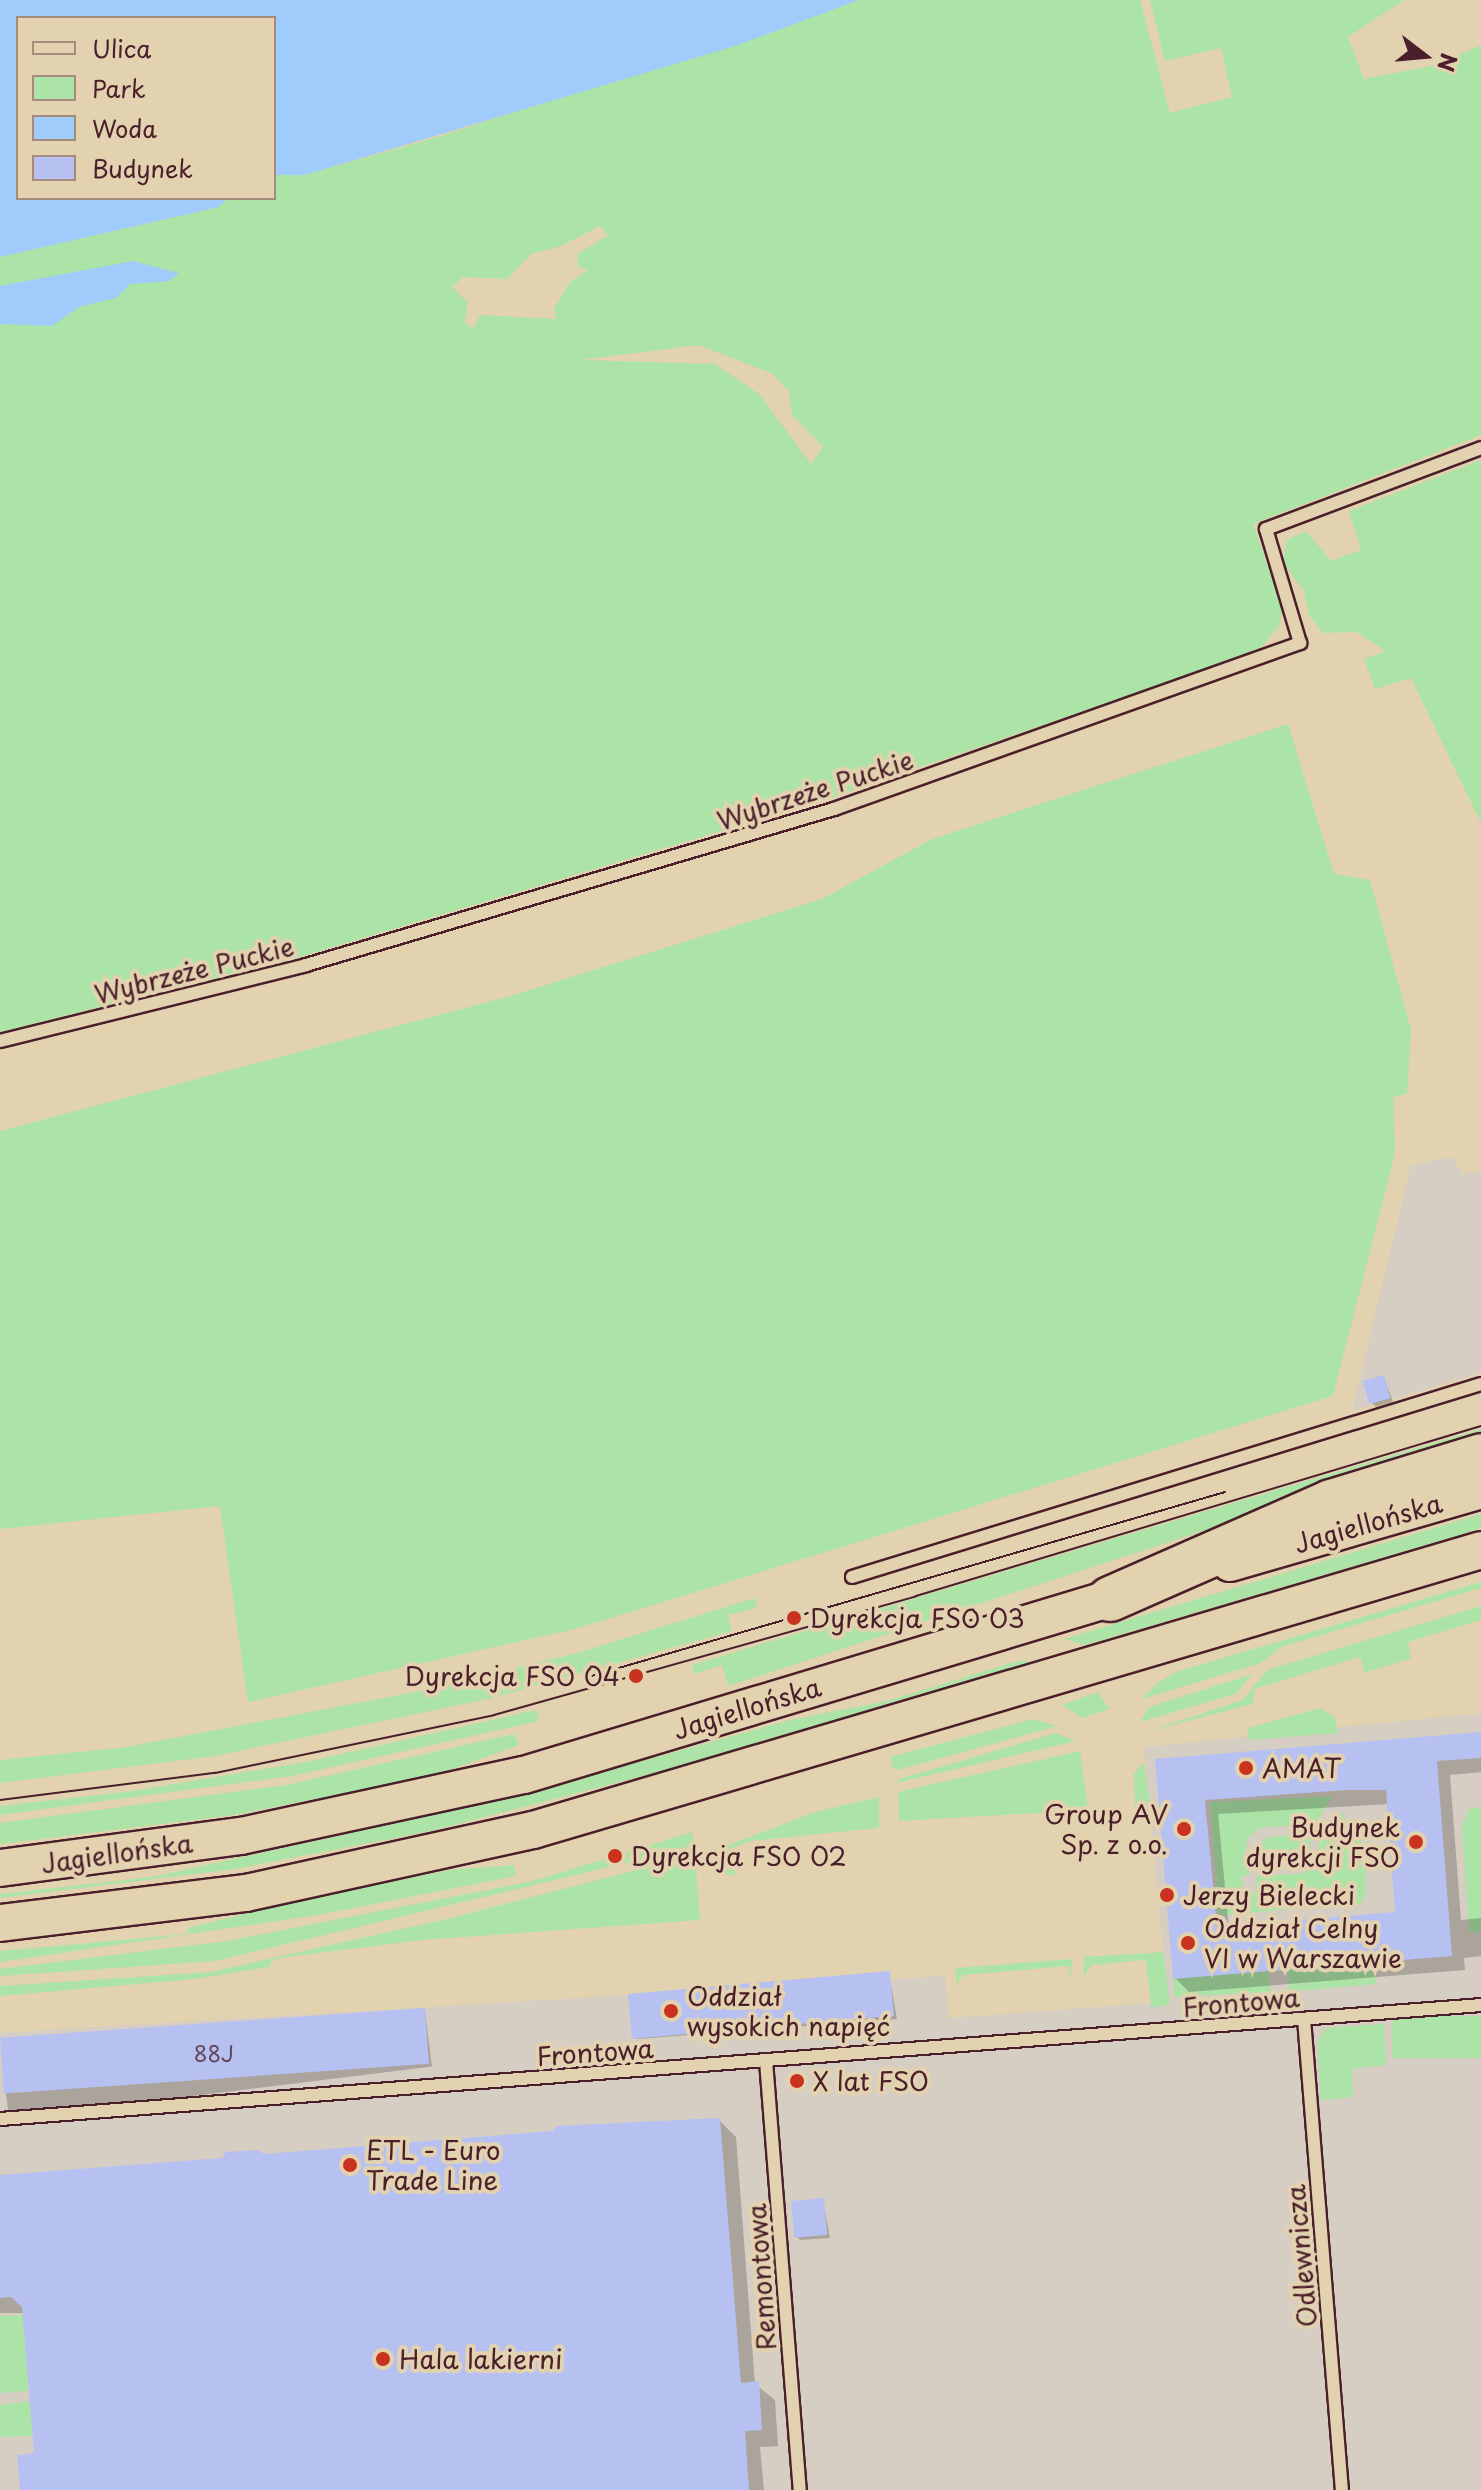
<!DOCTYPE html>
<meta charset="utf-8">
<style>
body{margin:0}
#map{position:relative;width:1481px;height:2490px;overflow:hidden;background:#e3d2af;font-family:"Playpen Sans",sans-serif}
div>[style]{position:absolute}
[style*='--x']{left:calc(var(--x)*1px);top:calc(var(--y)*1px);width:calc(var(--w)*1px);rotate:calc(var(--a)*1deg)}
.built>*{inset:0;background:#d6cdc3}
.green>*{inset:0;background:#ace3a6;transform-origin:0 0}
.water>*{inset:0;background:#9fccfa}
.shadow>*{inset:0;background:#0003;transform-origin:0 0}
.building>*{inset:0;background:#b6c1f2;transform-origin:0 0}
.roads{filter:drop-shadow(2px 0 #4a1f2b) drop-shadow(-2px 0 #4a1f2b) drop-shadow(0 2px #4a1f2b) drop-shadow(0 -2px #4a1f2b)}
.lane>*{height:12px;margin:-6px;padding:0 6px;transform-origin:6px;border-radius:6px;background:#e3d2af}
.secondary>*{height:36px;margin:-18px;padding:0 18px;transform-origin:18px;border-radius:18px;background:#e3d2af}
.highway>*{height:44px;margin:-22px;padding:0 22px;transform-origin:22px;border-radius:22px;background:#e3d2af}
.tram>*{height:2px;margin:-1px;padding:0 1px;transform-origin:1px;border-radius:1px;background:#4a1f2b}
.dots>*{width:22px;height:22px;translate:-50% -50%;box-sizing:border-box;border:4px solid #e3d2af;border-radius:50%}
span{translate:-50% -50%;white-space:nowrap;text-align:center;line-height:1.15;-webkit-text-stroke:8px #e3d2af;paint-order:stroke}
.number-label{font-size:22px;color:#65485d}
.number-label span{-webkit-text-stroke-width:0}
.street-label{font-size:26px;color:#4a1f2b}
.poi-label{font-size:26px;color:#4a1f2b}
.left{translate:0 -50%;text-align:left}
.right{translate:-100% -50%;text-align:right}
.legend{position:absolute;left:16px;top:16px;width:260px;height:184px;box-sizing:border-box;background:#e3d2af;border:2px solid #a68a7a;margin:0;padding:10px 14px;list-style:none;font-size:24px;color:#4a1f2b}
.legend li{display:flex;align-items:center;gap:16px;height:40px}
.legend b{width:40px;border:2px solid #a68a7a}
.north{position:absolute;left:1385px;top:16px;width:80px;height:80px;-webkit-text-stroke:6px #e3d2af;paint-order:stroke;rotate:106deg;font-size:22px;font-weight:700;line-height:32px;text-align:center;color:#4a1f2b}
.north::after{content:'';display:block;margin:auto;width:28px;height:36px;background:#4a1f2b;clip-path:polygon(50% 0,100% 100%,50% 72%,0 100%)}
</style>
<div id="map">
<div class="built">
<div style="clip-path:polygon(1452px 1157px,1463px 1174px,1481px 1172px,1481px 1373px,1352px 1411px,1411px 1165px)"></div>
<div style="clip-path:polygon(1481px 1713px,1481px 2490px,0 2490px,0 2033px,945px 1976px,949px 2018px,1168px 2002px,1144px 1747px)"></div>
</div>
<div class="green">
<div style="clip-path:polygon(evenodd,859px 0,1140px 0,1170px 113px,1232px 97px,1221px 48px,1165px 61px,1150px 0,1404px 0,1348px 37px,1364px 79px,1436px 65px,1481px 45px,1481px 435px,1253px 524px,1283px 610px,1279px 626px,1262px 647px,1231px 660px,825px 800px,306px 955px,0 1032px,0 257px,219px 207px,228px 198px,274px 198px,274px 175px,305px 175px,438px 137px,859px 0,600px 226px,608px 236px,577px 254px,579px 268px,589px 269px,570px 282px,554px 309px,557px 319px,480px 315px,473px 329px,465px 323px,468px 303px,452px 287px,463px 277px,507px 279px,531px 254px,561px 246px,600px 226px,859px 0,699px 345px,773px 374px,789px 391px,792px 415px,823px 447px,811px 464px,759px 394px,715px 364px,580px 360px,699px 345px)"></div>
<div style="clip-path:polygon(1481px 460px,1481px 823px,1411px 678px,1375px 689px,1364px 659px,1386px 651px,1356px 632px,1323px 633px,1309px 615px,1304px 591px,1283px 563px,1287px 540px,1306px 531px,1331px 561px,1361px 550px,1349px 511px)"></div>
<div style="clip-path:polygon(1288px 724px,1334px 874px,1370px 880px,1411px 1030px,1407px 1094px,1393px 1097px,1395px 1153px,1333px 1396px,575px 1629px,248px 1702px,220px 1506px,0 1529px,0 1131px,507px 997px,822px 899px,932px 839px)"></div>
<div style="clip-path:polygon(1481px 1429px,1481px 1440px,728px 1686px,722px 1665px,694px 1674px,692px 1665px)"></div>
<div style="clip-path:polygon(1481px 1514px,1481px 1528px,1450px 1538px,1085px 1645px,1064px 1639px)"></div>
<div style="clip-path:polygon(1481px 1582px,1481px 1588px,1281px 1647px,1261px 1663px,1142px 1699px,1157px 1683px,1179px 1671px)"></div>
<div style="clip-path:polygon(755px 1598px,757px 1608px,728px 1615px,732px 1631px,488px 1699px,215px 1756px,0 1783px,0 1760px,127px 1747px,415px 1692px,577px 1653px)"></div>
<div style="clip-path:polygon(1481px 1606px,1481px 1620px,1408px 1642px,1411px 1658px,1365px 1673px,1360px 1657px,1254px 1689px,1253px 1704px,1146px 1732px,1243px 1700px,1267px 1670px)"></div>
<div style="clip-path:polygon(1018px 1661px,1033px 1661px,673px 1768px,431px 1831px,235px 1869px,0 1898px,0 1894px,152px 1877px,506px 1799px,790px 1720px,887px 1701px)"></div>
<div style="clip-path:polygon(1253px 1674px,1235px 1694px,1140px 1722px,1149px 1707px)"></div>
<div style="clip-path:polygon(1098px 1692px,1109px 1709px,1082px 1718px,1062px 1705px)"></div>
<div style="clip-path:polygon(1320px 1708px,1335px 1717px,1338px 1733px,1249px 1740px,1248px 1728px)"></div>
<div style="clip-path:polygon(536px 1710px,539px 1721px,292px 1776px,0 1815px,0 1806px,132px 1791px,306px 1762px)"></div>
<div style="clip-path:polygon(1033px 1719px,1058px 1726px,897px 1770px,892px 1767px,890px 1757px)"></div>
<div style="clip-path:polygon(1056px 1733px,1076px 1741px,896px 1783px,899px 1779px)"></div>
<div style="clip-path:polygon(514px 1734px,519px 1745px,433px 1776px,234px 1815px,0 1844px,0 1823px,286px 1785px)"></div>
<div style="clip-path:polygon(1080px 1751px,1088px 1810px,899px 1821px,898px 1792px)"></div>
<div style="clip-path:polygon(1144px 1762px,1151px 1810px,1141px 1818px,1135px 1807px,1134px 1774px)"></div>
<div style="clip-path:polygon(1333px 1796px,1315px 1824px,1259px 1828px,1248px 1838px,1244px 1856px,1250px 1874px,1242px 1876px,1243px 1893px,1256px 1893px,1256px 1876px,1298px 1874px,1319px 1867px,1318px 1835px,1340px 1811px,1366px 1848px,1366px 1892px,1361px 1904px,1219px 1915px,1210px 1802px)"></div>
<div style="clip-path:polygon(879px 1797px,879px 1828px,750px 1841px,733px 1848px,735px 1875px,726px 1875px,723px 1847px,815px 1812px)"></div>
<div style="clip-path:polygon(1481px 1807px,1481px 1932px,1469px 1933px,1462px 1826px,1469px 1809px)"></div>
<div style="clip-path:polygon(692px 1832px,694px 1845px,626px 1863px,215px 1961px,0 1976px,0 1969px,227px 1941px,533px 1881px)"></div>
<div style="clip-path:polygon(1306px 1834px,1311px 1841px,1309px 1862px,1259px 1867px,1253px 1862px,1256px 1847px,1268px 1837px)"></div>
<div style="clip-path:polygon(695px 1855px,700px 1920px,422px 1940px,286px 1957px,272px 1960px,269px 1967px,195px 1979px,0 1996px,0 1986px,211px 1972px,451px 1918px)"></div>
<div style="clip-path:polygon(514px 1865px,516px 1876px,318px 1915px,0 1962px,0 1951px,187px 1934px,188px 1928px,296px 1901px,450px 1870px)"></div>
<div style="clip-path:polygon(1163px 1952px,1170px 2002px,1165px 2006px,1151px 2007px,1146px 1960px,1091px 1965px,1084px 1977px,1084px 1957px)"></div>
<div style="clip-path:polygon(1073px 1959px,1070px 1980px,1069px 1966px,963px 1975px,957px 1985px,955px 1968px)"></div>
<div style="left:1374px;top:1963px;width:21px;height:87px;rotate:85deg"></div>
<div style="left:1269px;top:1971px;width:21px;height:96px;rotate:87deg"></div>
<div style="left:1481px;top:2016px;width:42px;height:89px;rotate:90deg"></div>
<div style="clip-path:polygon(1384px 2024px,1386px 2065px,1352px 2069px,1353px 2097px,1321px 2100px,1317px 2044px,1321px 2035px,1327px 2028px)"></div>
<div style="clip-path:polygon(23px 2315px,29px 2391px,0 2393px,0 2316px)"></div>
<div style="clip-path:polygon(30px 2401px,32px 2436px,0 2437px,0 2405px)"></div>
</div>
<div class="water">
<div style="clip-path:polygon(0 0,859px 0,735px 46px,305px 175px,274px 175px,274px 18px,18px 18px,18px 198px,228px 198px,219px 207px,0 257px)"></div>
<div style="clip-path:polygon(133px 261px,179px 273px,169px 281px,130px 284px,116px 298px,79px 307px,52px 326px,0 324px,0 286px)"></div>
</div>
<div class="shadow">
<div style="clip-path:polygon(1384px 1378px,1393px 1402px,1376px 1407px,1372px 1403px)"></div>
<div style="clip-path:polygon(evenodd,1481px 1734px,1481px 1772px,1450px 1775px,1461px 1920px,1481px 1918px,1481px 1956px,1464px 1958px,1465px 1970px,1189px 1992px,1175px 1978px,1157px 1760px,1481px 1734px,1389px 1804px,1397px 1914px,1229px 1928px,1218px 1814px,1389px 1804px)"></div>
<div style="clip-path:polygon(889px 1973px,897px 2019px,637px 2039px,633px 2035px)"></div>
<div style="left:425px;top:2010px;width:57px;height:426px;rotate:83deg"></div>
<div style="clip-path:polygon(719px 2120px,736px 2137px,755px 2384px,775px 2400px,778px 2446px,760px 2447px,764px 2490px,22px 2490px,36px 2455px,25px 2313px,0 2313px,0 2177px)"></div>
<div style="clip-path:polygon(823px 2200px,830px 2238px,800px 2240px,796px 2236px)"></div>
</div>
<div class="building">
<div style="left:1384px;top:1375px;width:24px;height:22px;rotate:75deg"></div>
<div style="clip-path:polygon(evenodd,1481px 1732px,1481px 1758px,1437px 1761px,1452px 1956px,1173px 1979px,1155px 1759px,1481px 1732px,1346px 1790px,1386px 1790px,1395px 1912px,1217px 1927px,1205px 1800px,1346px 1790px)"></div>
<div style="left:890px;top:1971px;width:45px;height:263px;rotate:85deg"></div>
<div style="left:425px;top:2008px;width:56px;height:426px;rotate:86deg"></div>
<div style="clip-path:polygon(720px 2118px,741px 2383px,759px 2381px,762px 2430px,745px 2431px,749px 2490px,20px 2490px,17px 2455px,34px 2453px,22px 2307px,11px 2297px,0 2298px,0 2175px,222px 2158px,226px 2152px,258px 2150px,264px 2154px,553px 2131px,557px 2126px)"></div>
<div style="left:824px;top:2198px;width:37px;height:33px;rotate:85deg"></div>
</div>
<div class="roads">
<div class="lane">
<div style="--x:0;--y:1041;--w:315;--a:-13.9"></div>
<div style="--x:306;--y:965;--w:551;--a:-16.46"></div>
<div style="--x:834;--y:809;--w:495;--a:-19.6"></div>
<div style="--x:1300;--y:643;--w:119;--a:-106.6"></div>
<div style="--x:1266;--y:529;--w:230;--a:-20.6"></div>
<div style="--x:852;--y:1577;--w:658;--a:-17.06"></div>
<div style="--x:1304;--y:2019;--w:473;--a:85.4"></div>
<div style="--x:766;--y:2061;--w:430;--a:85.5"></div>
<div style="--x:0;--y:2119;--w:1485;--a:-4.4"></div>
</div>
<div class="secondary">
<div style="--x:1230;--y:1563;--w:261;--a:-16.2"></div>
<div style="--x:0;--y:1868;--w:243;--a:-7.6"></div>
<div style="--x:241;--y:1836;--w:289;--a:-12.2"></div>
<div style="--x:524;--y:1775;--w:638;--a:-16.76"></div>
<div style="--x:0;--y:1923;--w:248;--a:-7"></div>
<div style="--x:246;--y:1893;--w:294;--a:-12.4"></div>
<div style="--x:533;--y:1830;--w:988;--a:-16.45"></div>
</div>
<div class="highway">
<div style="--x:1110;--y:1599;--w:241;--a:-23.7"></div>
<div style="--x:1331;--y:1502;--w:157;--a:-17"></div>
</div>
</div>
<div class="tram">
<div style="--x:591;--y:1676;--w:660;--a:-16.18"></div>
<div style="--x:0;--y:1800;--w:217;--a:-7.2"></div>
<div style="--x:215;--y:1773;--w:285;--a:-11.7"></div>
<div style="--x:494;--y:1715;--w:438;--a:-15.7"></div>
<div style="--x:916;--y:1596;--w:590;--a:-16.75"></div>
</div>
<div class="dots">
<div style="left:794px;top:1618px;background:#c8321e"></div>
<div style="left:636px;top:1676px;background:#c8321e"></div>
<div style="left:1246px;top:1768px;background:#c8321e"></div>
<div style="left:1184px;top:1829px;background:#c8321e"></div>
<div style="left:1416px;top:1842px;background:#c8321e"></div>
<div style="left:615px;top:1856px;background:#c8321e"></div>
<div style="left:1167px;top:1895px;background:#c8321e"></div>
<div style="left:1188px;top:1943px;background:#c8321e"></div>
<div style="left:671px;top:2011px;background:#c8321e"></div>
<div style="left:797px;top:2081px;background:#c8321e"></div>
<div style="left:350px;top:2165px;background:#c8321e"></div>
<div style="left:383px;top:2359px;background:#c8321e"></div>
</div>
<div class="number-label">
<span style="left:214px;top:2053px">88J</span>
</div>
<div class="street-label">
<span style="left:815px;top:790px;rotate:-18deg">Wybrzeże Puckie</span>
<span style="left:194px;top:970px;rotate:-14deg">Wybrzeże Puckie</span>
<span style="left:1368px;top:1523px;rotate:-16deg">Jagiellońska</span>
<span style="left:747px;top:1708px;rotate:-17deg">Jagiellońska</span>
<span style="left:117px;top:1853px;rotate:-8deg">Jagiellońska</span>
<span style="left:1241px;top:2002px;rotate:-5deg">Frontowa</span>
<span style="left:595px;top:2052px;rotate:-4deg">Frontowa</span>
<span style="left:1301px;top:2256px;rotate:-95deg">Odlewnicza</span>
<span style="left:761px;top:2277px;rotate:-94deg">Remontowa</span>
</div>
<div class="poi-label">
<span class="left" style="left:810px;top:1618px">Dyrekcja FSO 03</span>
<span class="right" style="left:620px;top:1676px">Dyrekcja FSO 04</span>
<span class="left" style="left:1262px;top:1768px">AMAT</span>
<span class="right" style="left:1168px;top:1829px">Group AV<br>Sp. z o.o.</span>
<span class="right" style="left:1400px;top:1842px">Budynek<br>dyrekcji FSO</span>
<span class="left" style="left:631px;top:1856px">Dyrekcja FSO 02</span>
<span class="left" style="left:1183px;top:1895px">Jerzy Bielecki</span>
<span class="left" style="left:1204px;top:1943px">Oddział Celny<br>VI w Warszawie</span>
<span class="left" style="left:687px;top:2011px">Oddział<br>wysokich napięć</span>
<span class="left" style="left:813px;top:2081px">X lat FSO</span>
<span class="left" style="left:366px;top:2165px">ETL - Euro<br>Trade Line</span>
<span class="left" style="left:399px;top:2359px">Hala lakierni</span>
</div>
<ul class="legend">
<li><b style="height:10px;background:#e3d2af"></b>Ulica</li>
<li><b style="height:22px;background:#ace3a6"></b>Park</li>
<li><b style="height:22px;background:#9fccfa"></b>Woda</li>
<li><b style="height:22px;background:#b6c1f2"></b>Budynek</li>
</ul>
<div class="north">N</div>
</div>
